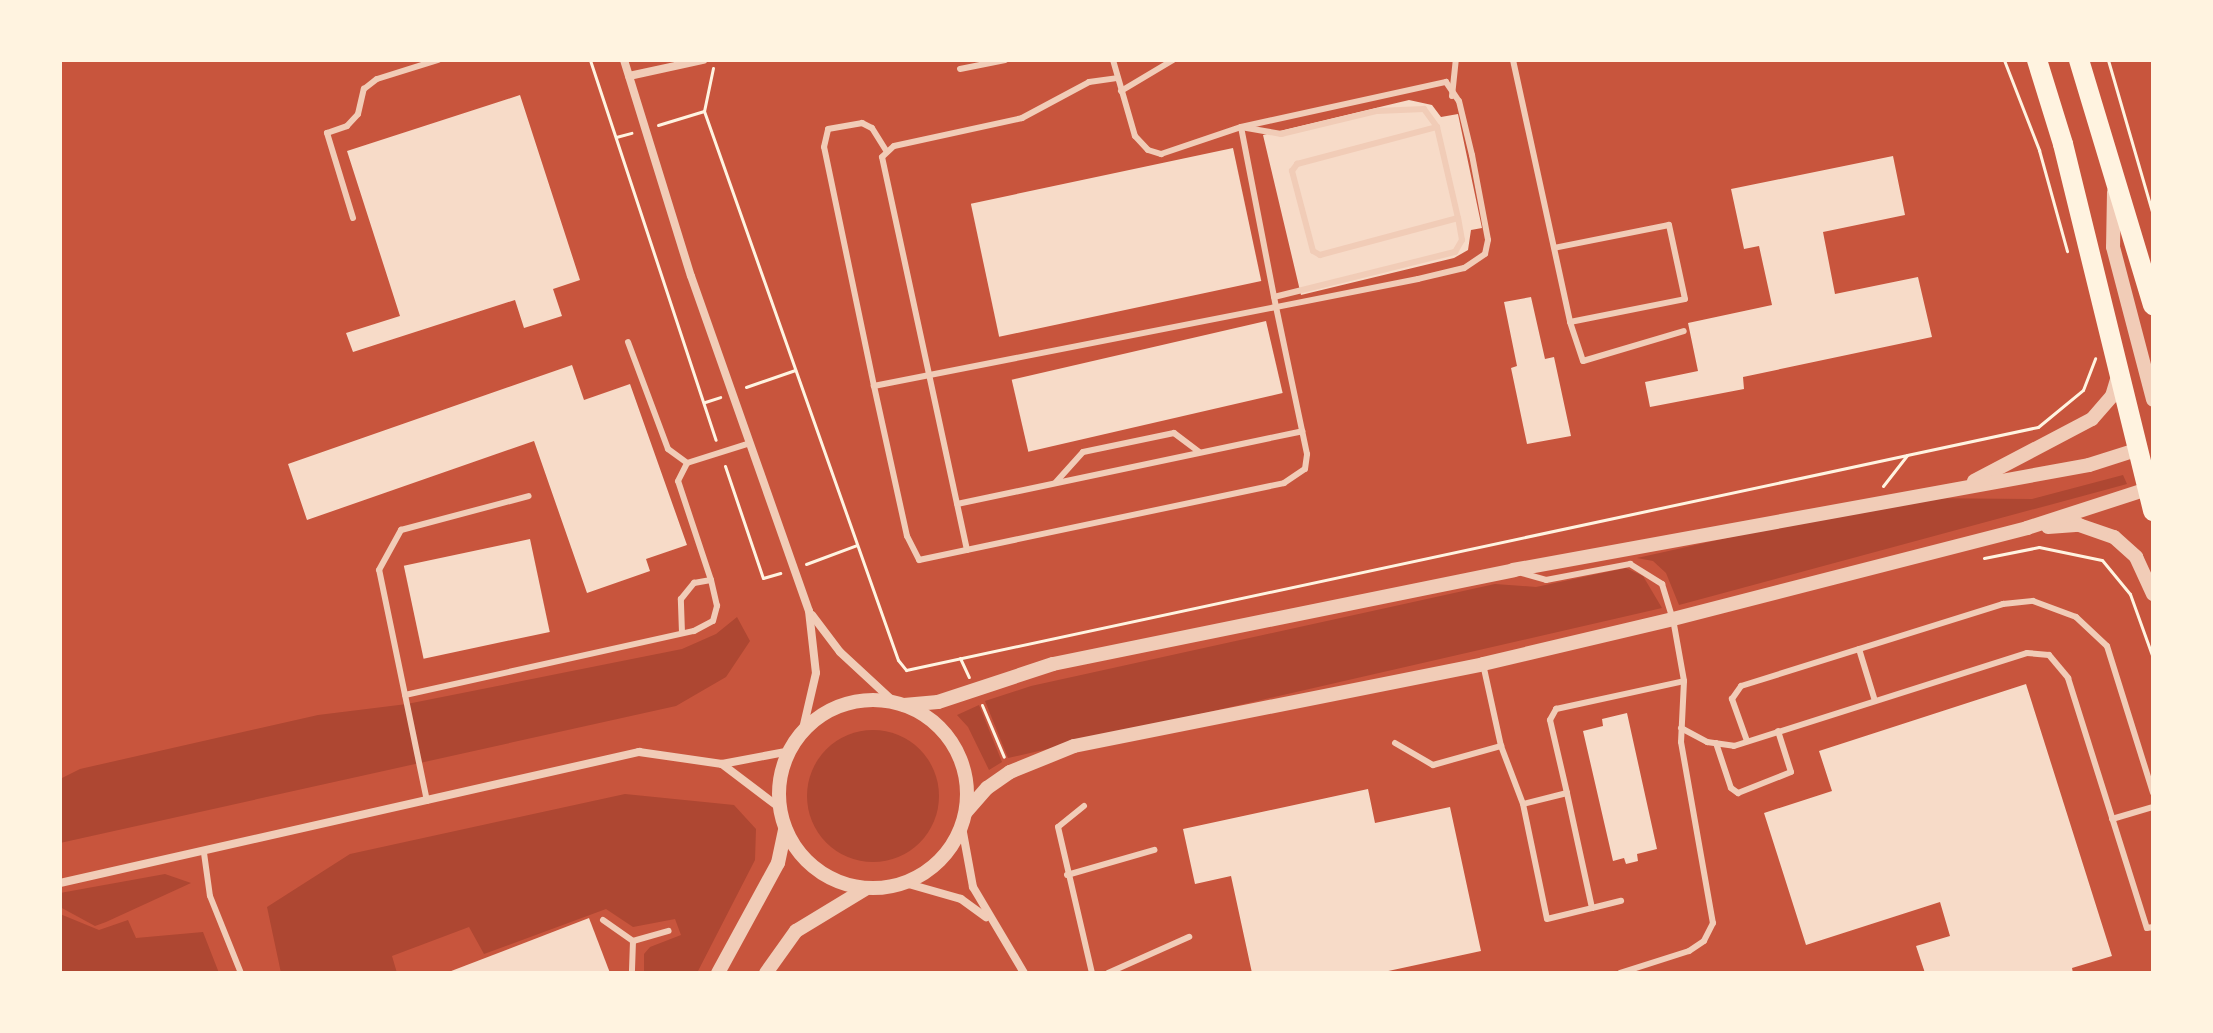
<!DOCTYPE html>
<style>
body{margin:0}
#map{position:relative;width:2213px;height:1033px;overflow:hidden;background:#c8553d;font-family:"Noto Sans",sans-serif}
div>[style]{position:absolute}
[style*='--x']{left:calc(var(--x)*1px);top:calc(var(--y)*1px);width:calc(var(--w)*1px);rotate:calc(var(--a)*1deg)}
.green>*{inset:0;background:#ae4732}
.round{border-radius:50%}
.building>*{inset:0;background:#f7dbc8;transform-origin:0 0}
.path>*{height:3px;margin:-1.5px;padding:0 1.5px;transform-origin:1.5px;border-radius:1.5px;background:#fff3e0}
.service>*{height:6px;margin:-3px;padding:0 3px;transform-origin:3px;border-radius:3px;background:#f1ccb7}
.minor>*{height:8px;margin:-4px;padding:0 4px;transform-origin:4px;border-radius:4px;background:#f1ccb7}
.tertiary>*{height:14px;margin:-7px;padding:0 7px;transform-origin:7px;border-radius:7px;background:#f1ccb7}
.tertiary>.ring{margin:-7px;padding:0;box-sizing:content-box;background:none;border:14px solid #f1ccb7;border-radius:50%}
.trunk>*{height:20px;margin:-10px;padding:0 10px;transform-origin:10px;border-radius:10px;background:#fff3e0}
span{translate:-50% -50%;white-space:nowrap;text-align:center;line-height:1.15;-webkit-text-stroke:7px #fff3e0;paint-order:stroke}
.frame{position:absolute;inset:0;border:62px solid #fff3e0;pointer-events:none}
</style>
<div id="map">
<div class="green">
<div style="clip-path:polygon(2123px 475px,2127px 484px,1679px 605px,1666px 573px,1653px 561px,1637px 558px,1908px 498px,2032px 499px)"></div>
<div style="clip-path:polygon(1626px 568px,1643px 576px,1662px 608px,1008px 758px,985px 701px,1031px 686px,1495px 584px,1536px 587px)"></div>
<div style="clip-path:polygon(737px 617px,750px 641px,726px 677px,676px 706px,60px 843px,60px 779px,80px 769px,318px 715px,407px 704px,682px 649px,716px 634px)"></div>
<div style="clip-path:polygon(979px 705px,1002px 762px,989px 770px,968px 727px,957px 715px)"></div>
<div class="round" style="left:807px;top:730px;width:132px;height:132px"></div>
<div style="clip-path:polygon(625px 794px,734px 805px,756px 829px,755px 860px,697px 973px,644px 973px,644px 954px,650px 947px,681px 935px,675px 919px,633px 927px,606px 909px,484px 954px,469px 927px,392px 956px,397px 973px,281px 973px,267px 907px,350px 854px)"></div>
<div style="clip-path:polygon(165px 874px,191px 883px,106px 922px,95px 926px,60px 907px,60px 893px)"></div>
<div style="clip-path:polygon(60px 914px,99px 930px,128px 920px,136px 938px,203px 932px,219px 973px,60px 973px)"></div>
</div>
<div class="building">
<div style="clip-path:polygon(520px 95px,580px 280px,553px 289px,562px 316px,524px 328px,515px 300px,353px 352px,346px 333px,400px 316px,347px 151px)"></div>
<div style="clip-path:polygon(1409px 100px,1432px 105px,1441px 117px,1458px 114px,1482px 228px,1471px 230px,1468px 250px,1454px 258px,1301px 295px,1263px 135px)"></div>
<div style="left:1233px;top:148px;width:136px;height:268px;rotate:78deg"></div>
<div style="clip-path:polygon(1893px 156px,1905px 215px,1823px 232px,1835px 294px,1918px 277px,1932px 337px,1743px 377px,1744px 389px,1650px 407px,1645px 382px,1698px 371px,1688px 323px,1772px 305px,1759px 246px,1744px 249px,1731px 189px)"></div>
<div style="clip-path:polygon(1531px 297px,1545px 359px,1554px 357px,1571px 436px,1527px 444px,1511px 368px,1517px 366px,1504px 302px)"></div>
<div style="left:1266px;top:321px;width:74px;height:261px;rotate:77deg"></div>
<div style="clip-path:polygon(572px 365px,584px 400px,630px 384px,687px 545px,646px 559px,650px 571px,587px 593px,534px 441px,307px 520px,288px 464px)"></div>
<div style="left:530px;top:539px;width:95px;height:129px;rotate:78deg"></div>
<div style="clip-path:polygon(2026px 684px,2112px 956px,2072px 968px,2073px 973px,1925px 973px,1916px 946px,1950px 936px,1940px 902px,1806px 945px,1764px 813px,1832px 791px,1819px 751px)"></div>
<div style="clip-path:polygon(1627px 713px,1657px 849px,1637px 854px,1638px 861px,1626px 864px,1624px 858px,1613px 861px,1583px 731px,1603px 726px,1602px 719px)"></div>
<div style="clip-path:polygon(1368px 789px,1375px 823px,1450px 807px,1481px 951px,1379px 973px,1252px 973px,1231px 876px,1195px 884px,1183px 829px)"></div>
<div style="clip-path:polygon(589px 918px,610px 973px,446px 973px)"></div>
</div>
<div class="path">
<div style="--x:590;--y:60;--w:400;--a:71.7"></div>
<div style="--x:2004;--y:60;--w:97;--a:68.7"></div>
<div style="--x:2039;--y:150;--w:105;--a:74.5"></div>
<div style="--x:2108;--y:60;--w:161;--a:73.8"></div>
<div style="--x:713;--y:68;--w:44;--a:101.8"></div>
<div style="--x:704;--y:111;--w:582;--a:70.54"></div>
<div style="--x:898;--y:660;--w:13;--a:51"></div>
<div style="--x:906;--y:670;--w:1024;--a:-12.12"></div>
<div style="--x:658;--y:125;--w:48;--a:-16.9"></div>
<div style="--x:616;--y:137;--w:16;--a:-15"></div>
<div style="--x:746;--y:387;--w:52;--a:-19.1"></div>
<div style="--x:705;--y:402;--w:16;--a:-18"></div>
<div style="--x:725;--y:466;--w:118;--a:71.3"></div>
<div style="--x:763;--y:578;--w:18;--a:-16"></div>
<div style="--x:1883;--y:486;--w:39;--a:-52"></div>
<div style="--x:1907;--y:455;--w:134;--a:-12.1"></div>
<div style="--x:2038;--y:427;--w:58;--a:-39.4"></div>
<div style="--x:2083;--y:390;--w:34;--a:-69"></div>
<div style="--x:1984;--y:558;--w:56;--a:-11.3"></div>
<div style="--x:2039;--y:547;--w:64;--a:11.7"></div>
<div style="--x:2102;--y:560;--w:44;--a:50.5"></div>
<div style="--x:2130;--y:594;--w:68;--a:70.2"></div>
<div style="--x:806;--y:564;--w:54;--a:-20.4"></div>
<div style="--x:960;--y:658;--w:21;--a:65"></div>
<div style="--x:982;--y:705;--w:56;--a:67.1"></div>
</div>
<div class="service">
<div style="--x:1113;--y:60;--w:79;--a:73.9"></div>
<div style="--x:1135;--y:136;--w:19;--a:47"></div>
<div style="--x:1148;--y:150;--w:14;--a:17"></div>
<div style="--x:1161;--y:154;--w:84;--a:-18.6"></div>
<div style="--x:1241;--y:127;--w:41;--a:9.9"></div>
<div style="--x:1281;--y:134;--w:99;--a:-13.5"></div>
<div style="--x:1377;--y:111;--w:47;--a:-2.4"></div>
<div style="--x:1424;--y:109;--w:22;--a:54"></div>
<div style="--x:1437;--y:127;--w:93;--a:77"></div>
<div style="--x:1458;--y:218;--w:143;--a:165"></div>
<div style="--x:1320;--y:255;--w:8;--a:-150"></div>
<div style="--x:1313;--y:251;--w:83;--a:-104.7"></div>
<div style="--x:1292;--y:171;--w:9;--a:-54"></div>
<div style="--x:1297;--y:164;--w:145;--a:-14.8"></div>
<div style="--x:1513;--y:60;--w:268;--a:77.7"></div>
<div style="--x:1570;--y:322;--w:117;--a:-11.3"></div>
<div style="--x:1685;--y:299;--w:76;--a:-102.2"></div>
<div style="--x:1669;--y:225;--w:117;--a:168.7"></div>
<div style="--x:960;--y:69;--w:46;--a:-11.3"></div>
<div style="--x:1121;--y:91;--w:61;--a:-30.8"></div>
<div style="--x:1452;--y:96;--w:36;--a:-84"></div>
<div style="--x:1241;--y:127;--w:210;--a:-12.4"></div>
<div style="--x:1446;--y:82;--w:23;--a:56"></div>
<div style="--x:1459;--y:101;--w:56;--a:76.5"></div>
<div style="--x:1472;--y:155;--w:86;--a:79.3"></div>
<div style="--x:1488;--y:240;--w:14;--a:102"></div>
<div style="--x:1485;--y:254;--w:25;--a:146"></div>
<div style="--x:1464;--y:268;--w:47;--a:166.6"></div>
<div style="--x:1418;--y:279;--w:145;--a:168.8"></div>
<div style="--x:1276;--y:307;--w:410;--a:168.9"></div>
<div style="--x:874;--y:386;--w:154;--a:77.6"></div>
<div style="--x:907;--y:536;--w:27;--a:63"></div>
<div style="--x:919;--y:560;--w:373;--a:-11.9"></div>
<div style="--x:1284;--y:483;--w:25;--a:-34"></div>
<div style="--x:1305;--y:469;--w:15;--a:-82"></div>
<div style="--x:1307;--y:454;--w:150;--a:-101.9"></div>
<div style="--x:1276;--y:307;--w:183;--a:-101"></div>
<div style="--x:353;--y:218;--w:89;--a:-107"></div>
<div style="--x:327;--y:133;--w:21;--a:-19"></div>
<div style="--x:347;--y:126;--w:16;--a:-47"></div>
<div style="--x:358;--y:114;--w:26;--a:-77"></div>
<div style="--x:364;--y:89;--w:16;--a:-38"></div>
<div style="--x:377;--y:79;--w:64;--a:-17.3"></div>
<div style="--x:1274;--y:297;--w:187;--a:-14"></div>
<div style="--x:1455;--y:252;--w:14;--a:-60"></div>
<div style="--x:1462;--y:240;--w:22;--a:-100"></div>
<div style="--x:1570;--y:322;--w:41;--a:71.6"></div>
<div style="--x:1583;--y:361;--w:105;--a:-16.5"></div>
<div style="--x:628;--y:342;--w:114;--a:69.5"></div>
<div style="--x:668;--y:449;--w:24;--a:36"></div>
<div style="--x:874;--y:386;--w:244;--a:-101.8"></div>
<div style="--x:824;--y:147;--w:18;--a:-77"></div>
<div style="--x:828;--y:129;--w:35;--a:-10"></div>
<div style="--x:862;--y:123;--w:11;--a:27"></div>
<div style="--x:872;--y:128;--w:28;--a:58"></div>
<div style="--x:1056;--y:482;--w:40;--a:-48"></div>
<div style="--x:1083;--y:452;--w:93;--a:-11.8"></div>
<div style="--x:1174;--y:433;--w:31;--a:37"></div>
<div style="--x:957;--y:504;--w:353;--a:-11.9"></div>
<div style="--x:967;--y:550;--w:402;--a:-102.2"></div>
<div style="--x:882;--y:157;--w:16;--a:-43"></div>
<div style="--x:894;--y:146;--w:131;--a:-12.3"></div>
<div style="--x:1022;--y:118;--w:76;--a:-28.2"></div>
<div style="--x:1089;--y:82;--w:28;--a:-8"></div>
<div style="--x:1522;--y:573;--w:25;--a:16"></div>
<div style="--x:1546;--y:580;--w:86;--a:-10.8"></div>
<div style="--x:1630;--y:564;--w:38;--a:32"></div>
<div style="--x:1662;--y:584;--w:37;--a:73"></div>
<div style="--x:1673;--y:619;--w:63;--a:79.9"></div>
<div style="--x:1684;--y:681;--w:61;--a:92.8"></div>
<div style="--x:1681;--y:742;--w:184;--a:80"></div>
<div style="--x:1713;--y:923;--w:20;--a:117"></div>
<div style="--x:1704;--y:941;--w:18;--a:146"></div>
<div style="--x:1689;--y:951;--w:72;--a:162.3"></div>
<div style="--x:682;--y:633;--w:34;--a:-92"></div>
<div style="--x:681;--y:599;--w:21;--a:-51"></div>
<div style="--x:694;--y:583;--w:17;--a:-10"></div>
<div style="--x:1859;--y:649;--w:54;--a:72.9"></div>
<div style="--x:1483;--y:664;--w:84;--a:77.6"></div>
<div style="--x:1501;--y:746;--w:62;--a:69.2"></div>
<div style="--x:405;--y:695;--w:296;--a:-12.5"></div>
<div style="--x:694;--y:631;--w:21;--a:-28"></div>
<div style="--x:713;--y:621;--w:16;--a:-75"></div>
<div style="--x:717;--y:606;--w:27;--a:-103"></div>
<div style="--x:711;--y:580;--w:104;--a:-108.4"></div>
<div style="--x:678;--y:481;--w:20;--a:-63"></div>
<div style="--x:687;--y:463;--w:66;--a:-17.6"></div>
<div style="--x:1681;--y:728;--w:30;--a:28"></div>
<div style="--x:1707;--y:742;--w:27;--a:8"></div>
<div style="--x:1734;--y:746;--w:307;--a:-17.6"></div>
<div style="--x:2027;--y:653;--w:22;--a:5"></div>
<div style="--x:2049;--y:655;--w:30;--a:50"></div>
<div style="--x:2068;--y:678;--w:262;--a:72.5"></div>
<div style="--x:2147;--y:928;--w:6;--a:-9"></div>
<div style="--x:1747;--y:741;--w:45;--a:-109.7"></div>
<div style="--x:1732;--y:699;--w:16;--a:-55"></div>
<div style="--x:1741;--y:686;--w:275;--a:-17.4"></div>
<div style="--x:2003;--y:604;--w:30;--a:-6"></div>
<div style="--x:2033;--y:601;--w:46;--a:20.4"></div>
<div style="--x:2076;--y:617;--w:42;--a:43.1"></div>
<div style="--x:2107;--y:646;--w:154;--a:72.6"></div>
<div style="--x:1395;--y:743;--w:44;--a:30.1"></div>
<div style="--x:1433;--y:765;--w:71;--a:-15.6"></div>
<div style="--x:1716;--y:743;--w:47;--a:71.6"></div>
<div style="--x:1731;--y:788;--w:9;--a:36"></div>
<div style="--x:1738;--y:793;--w:57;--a:-21.6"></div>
<div style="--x:1791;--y:772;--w:43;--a:-107.6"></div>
<div style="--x:1567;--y:793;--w:45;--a:166"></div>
<div style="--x:1523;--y:804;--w:117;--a:78.2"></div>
<div style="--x:1547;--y:919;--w:46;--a:-13.7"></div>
<div style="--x:1592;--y:908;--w:118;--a:-102.3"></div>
<div style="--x:1567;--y:793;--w:75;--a:-103.1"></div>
<div style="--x:1550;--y:720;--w:13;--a:-61"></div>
<div style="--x:1556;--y:709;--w:131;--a:-12.3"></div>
<div style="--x:427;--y:801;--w:236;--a:-101.7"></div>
<div style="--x:379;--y:570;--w:46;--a:-61.2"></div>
<div style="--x:401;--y:530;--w:132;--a:-14.9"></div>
<div style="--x:1084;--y:806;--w:33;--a:141"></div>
<div style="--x:1058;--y:827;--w:150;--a:76.9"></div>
<div style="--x:2112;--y:819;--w:43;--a:-16.3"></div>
<div style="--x:204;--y:853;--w:43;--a:82.1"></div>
<div style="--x:210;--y:896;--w:83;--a:68.1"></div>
<div style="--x:1067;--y:875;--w:91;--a:-16"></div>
<div style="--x:1592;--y:908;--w:30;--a:-14"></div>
<div style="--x:603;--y:920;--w:37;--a:35"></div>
<div style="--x:633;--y:941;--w:32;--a:92"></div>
<div style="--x:633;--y:941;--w:37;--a:-16"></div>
<div style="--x:1108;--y:973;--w:89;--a:-24"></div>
</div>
<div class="minor">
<div style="--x:624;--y:60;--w:226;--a:72.8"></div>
<div style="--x:691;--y:276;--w:355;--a:70.6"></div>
<div style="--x:809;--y:611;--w:62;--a:83.6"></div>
<div style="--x:816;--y:673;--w:62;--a:103.1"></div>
<div style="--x:629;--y:76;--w:76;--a:-12.2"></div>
<div style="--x:812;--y:615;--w:46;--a:52.9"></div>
<div style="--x:840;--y:652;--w:74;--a:42.8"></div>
<div style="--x:722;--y:764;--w:73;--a:37.2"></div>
<div style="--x:962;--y:827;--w:61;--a:79.6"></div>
<div style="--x:973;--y:887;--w:100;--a:59.3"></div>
<div style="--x:60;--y:883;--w:594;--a:-12.75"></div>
<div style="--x:639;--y:752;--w:84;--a:8.2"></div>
<div style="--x:722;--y:764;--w:69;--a:-10.8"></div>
<div style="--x:905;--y:883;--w:58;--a:15.9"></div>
<div style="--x:961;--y:899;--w:31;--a:36"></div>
</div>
<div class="tertiary">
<div style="--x:2114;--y:192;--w:55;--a:91"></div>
<div style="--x:2113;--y:247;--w:158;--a:75.3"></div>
<div style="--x:1974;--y:481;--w:133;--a:-27.7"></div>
<div style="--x:2092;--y:419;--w:30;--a:-49"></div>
<div style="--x:2112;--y:396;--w:21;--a:-73"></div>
<div style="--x:2048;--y:527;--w:31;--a:-4"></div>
<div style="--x:2079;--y:525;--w:37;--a:19"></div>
<div style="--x:2114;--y:537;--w:30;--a:42"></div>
<div style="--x:2136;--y:557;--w:41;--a:65.3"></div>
<div class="ring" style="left:779px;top:700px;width:174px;height:174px"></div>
<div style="--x:904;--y:705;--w:34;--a:-5"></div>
<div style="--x:938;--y:702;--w:121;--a:-18.3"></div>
<div style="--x:1053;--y:664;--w:470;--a:-11.5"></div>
<div style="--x:1513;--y:570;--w:585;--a:-10.33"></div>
<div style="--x:2089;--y:465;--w:49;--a:-17.7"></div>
<div style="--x:966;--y:812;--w:32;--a:-49"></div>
<div style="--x:987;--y:788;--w:28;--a:-35"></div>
<div style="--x:1010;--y:772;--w:69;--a:-22.1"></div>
<div style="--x:1074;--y:746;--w:417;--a:-11.3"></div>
<div style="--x:1483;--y:664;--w:195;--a:-13.3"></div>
<div style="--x:1673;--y:619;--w:366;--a:-14.4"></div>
<div style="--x:2027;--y:528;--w:126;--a:-18"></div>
<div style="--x:2147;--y:489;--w:7;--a:-74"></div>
<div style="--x:718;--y:973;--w:125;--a:-61.4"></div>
<div style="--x:778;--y:863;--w:35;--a:-78"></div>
<div style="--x:766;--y:973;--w:52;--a:-54.5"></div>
<div style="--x:796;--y:931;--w:81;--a:-31.3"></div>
</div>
<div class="trunk">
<div style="--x:2037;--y:60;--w:88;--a:72.8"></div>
<div style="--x:2063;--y:144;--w:378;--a:76.2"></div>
<div style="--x:2079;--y:60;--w:256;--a:73.2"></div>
</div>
<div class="frame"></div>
</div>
